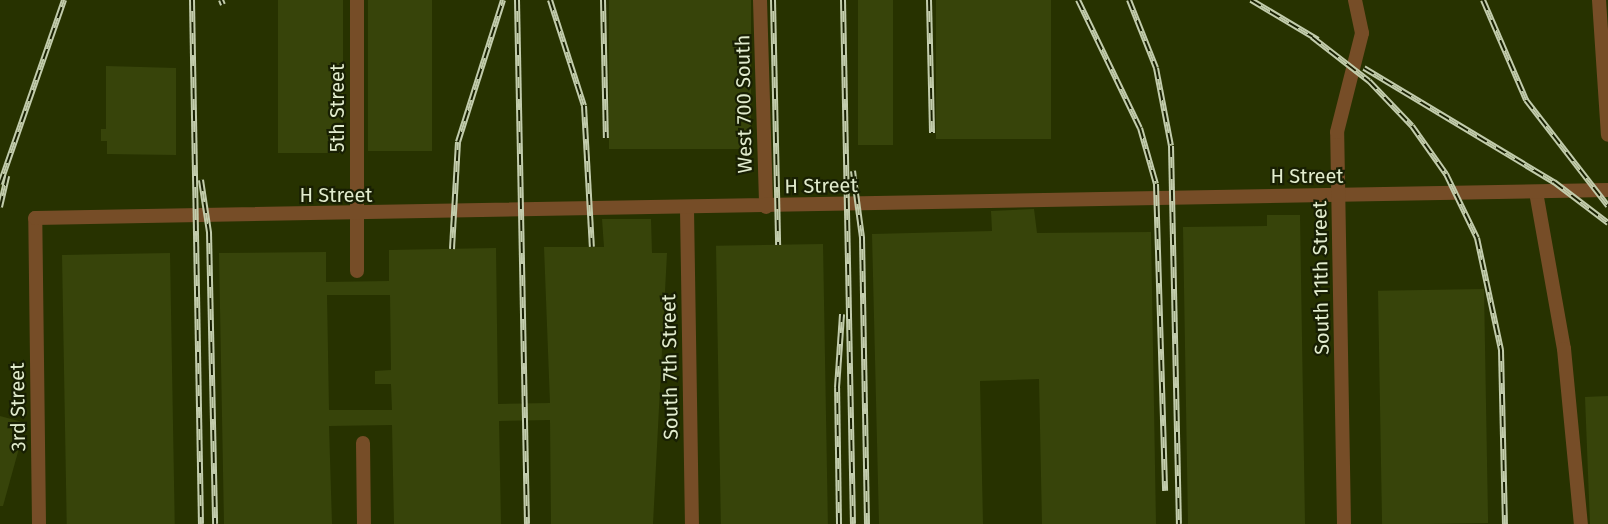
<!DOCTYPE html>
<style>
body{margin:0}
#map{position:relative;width:1608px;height:524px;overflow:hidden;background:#202a00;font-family:"Fira Sans",sans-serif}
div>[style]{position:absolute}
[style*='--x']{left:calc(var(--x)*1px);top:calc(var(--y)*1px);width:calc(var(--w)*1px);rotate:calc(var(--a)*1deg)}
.built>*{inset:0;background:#273200;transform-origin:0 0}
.building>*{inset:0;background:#37440a;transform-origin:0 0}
.minor>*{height:14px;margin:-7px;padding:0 7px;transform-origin:7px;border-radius:7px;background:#764d27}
.rail>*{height:6px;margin-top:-3px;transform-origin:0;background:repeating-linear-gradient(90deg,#181f03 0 11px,#c2ccac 0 22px);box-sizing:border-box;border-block:2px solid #c2ccac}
span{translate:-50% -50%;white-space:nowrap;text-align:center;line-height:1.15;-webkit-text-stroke:4.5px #181f03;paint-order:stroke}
.street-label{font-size:20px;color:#e2ecce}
</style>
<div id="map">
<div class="built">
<div style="left:0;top:0;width:1608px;height:524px"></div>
</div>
<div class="building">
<div style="left:278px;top:0;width:65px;height:153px"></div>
<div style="left:368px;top:0;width:64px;height:151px"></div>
<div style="left:609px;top:0;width:142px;height:149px"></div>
<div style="left:858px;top:0;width:35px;height:145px"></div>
<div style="left:936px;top:0;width:115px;height:139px"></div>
<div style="clip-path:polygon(106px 66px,176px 68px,176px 155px,107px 154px,107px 141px,101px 141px,101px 129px,106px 129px)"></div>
<div style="clip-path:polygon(1034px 209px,1037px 233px,1151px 232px,1156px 524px,1042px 524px,1039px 379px,980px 381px,983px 524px,879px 524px,872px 234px,992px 231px,991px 211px)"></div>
<div style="clip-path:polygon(1267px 215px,1300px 215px,1305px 524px,1188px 524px,1183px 227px,1267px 226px)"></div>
<div style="clip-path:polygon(evenodd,602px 219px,651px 219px,652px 253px,667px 253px,653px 524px,551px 524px,550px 420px,499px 421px,501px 524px,394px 524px,392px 425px,329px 426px,332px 524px,224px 524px,219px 253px,326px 252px,326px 282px,389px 281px,389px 250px,496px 248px,498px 404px,550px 403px,544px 247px,604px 247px,602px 219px,327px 295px,390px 295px,391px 370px,375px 371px,375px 384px,391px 384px,392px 410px,329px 410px,327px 295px)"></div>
<div style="left:823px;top:244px;width:280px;height:107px;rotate:89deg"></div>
<div style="left:170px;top:253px;width:271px;height:108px;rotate:89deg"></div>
<div style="left:1484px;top:289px;width:234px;height:106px;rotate:89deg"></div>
<div style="clip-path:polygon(1608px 396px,1608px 524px,1590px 524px,1585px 397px)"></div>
<div style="clip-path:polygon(0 416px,26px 423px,3px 506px,0 506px)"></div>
</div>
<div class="minor">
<div style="--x:357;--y:0;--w:271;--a:90"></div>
<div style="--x:760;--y:0;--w:207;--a:88.3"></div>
<div style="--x:1599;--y:0;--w:135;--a:86.2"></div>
<div style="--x:1536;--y:192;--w:159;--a:79.9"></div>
<div style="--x:1564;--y:349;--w:176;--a:84.5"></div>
<div style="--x:687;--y:209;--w:315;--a:89.1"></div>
<div style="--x:363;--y:443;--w:81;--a:89.3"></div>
<div style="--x:39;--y:524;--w:306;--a:-90.7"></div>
<div style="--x:35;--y:218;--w:1573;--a:-1.02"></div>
<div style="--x:1344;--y:524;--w:392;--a:-91"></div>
<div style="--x:1337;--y:132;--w:102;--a:-75.8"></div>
<div style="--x:1362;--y:33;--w:34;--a:-102"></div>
</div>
<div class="rail">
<div style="--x:192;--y:0;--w:524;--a:89.02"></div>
<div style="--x:221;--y:0;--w:5;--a:68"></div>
<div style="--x:517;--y:0;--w:524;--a:88.91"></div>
<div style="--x:550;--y:0;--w:111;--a:72.2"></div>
<div style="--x:584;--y:106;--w:141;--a:86.8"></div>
<div style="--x:603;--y:0;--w:138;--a:88.8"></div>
<div style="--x:773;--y:0;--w:245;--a:88.8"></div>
<div style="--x:843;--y:0;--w:524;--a:88.91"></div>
<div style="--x:929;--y:0;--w:133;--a:88.7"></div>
<div style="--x:1078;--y:0;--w:142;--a:64.2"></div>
<div style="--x:1140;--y:128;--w:58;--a:74.1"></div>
<div style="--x:1156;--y:184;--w:307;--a:88.3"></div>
<div style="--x:1129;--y:0;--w:73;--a:68.3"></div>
<div style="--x:1156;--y:68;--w:79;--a:79.1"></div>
<div style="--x:1171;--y:146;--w:378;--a:88.8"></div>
<div style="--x:1251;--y:0;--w:78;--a:30.8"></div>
<div style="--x:1483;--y:0;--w:109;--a:66.7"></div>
<div style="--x:1526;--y:100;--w:134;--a:52.3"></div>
<div style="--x:1312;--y:37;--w:72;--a:37.7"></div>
<div style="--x:1369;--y:81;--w:62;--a:46.3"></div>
<div style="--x:1412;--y:126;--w:59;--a:54.7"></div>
<div style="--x:1446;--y:174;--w:71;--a:64.2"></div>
<div style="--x:1477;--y:238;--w:115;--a:77.9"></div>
<div style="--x:1501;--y:350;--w:174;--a:88.7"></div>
<div style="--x:1364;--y:68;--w:222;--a:31"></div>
<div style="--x:1554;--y:182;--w:68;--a:37.2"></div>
<div style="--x:853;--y:171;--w:68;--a:82.3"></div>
<div style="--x:862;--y:238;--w:286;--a:89"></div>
<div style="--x:201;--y:180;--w:53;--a:81.3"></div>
<div style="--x:209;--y:232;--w:292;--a:88.8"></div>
<div style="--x:0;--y:184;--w:195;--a:-70.8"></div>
<div style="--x:0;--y:207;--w:32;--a:-77"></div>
<div style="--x:452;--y:249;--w:107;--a:-86.8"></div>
<div style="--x:458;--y:142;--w:149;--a:-72.4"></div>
<div style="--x:839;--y:524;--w:136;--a:-90.8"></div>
<div style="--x:837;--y:388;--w:74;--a:-86.1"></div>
</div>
<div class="street-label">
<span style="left:744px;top:104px;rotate:-91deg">West 700 South</span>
<span style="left:337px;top:108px;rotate:-90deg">5th Street</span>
<span style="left:1307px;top:176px">H Street</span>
<span style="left:821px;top:186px;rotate:-1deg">H Street</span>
<span style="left:336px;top:195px">H Street</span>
<span style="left:1321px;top:278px;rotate:-91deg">South 11th Street</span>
<span style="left:670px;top:367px;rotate:-91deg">South 7th Street</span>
<span style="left:18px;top:407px;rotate:-91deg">3rd Street</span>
</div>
</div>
